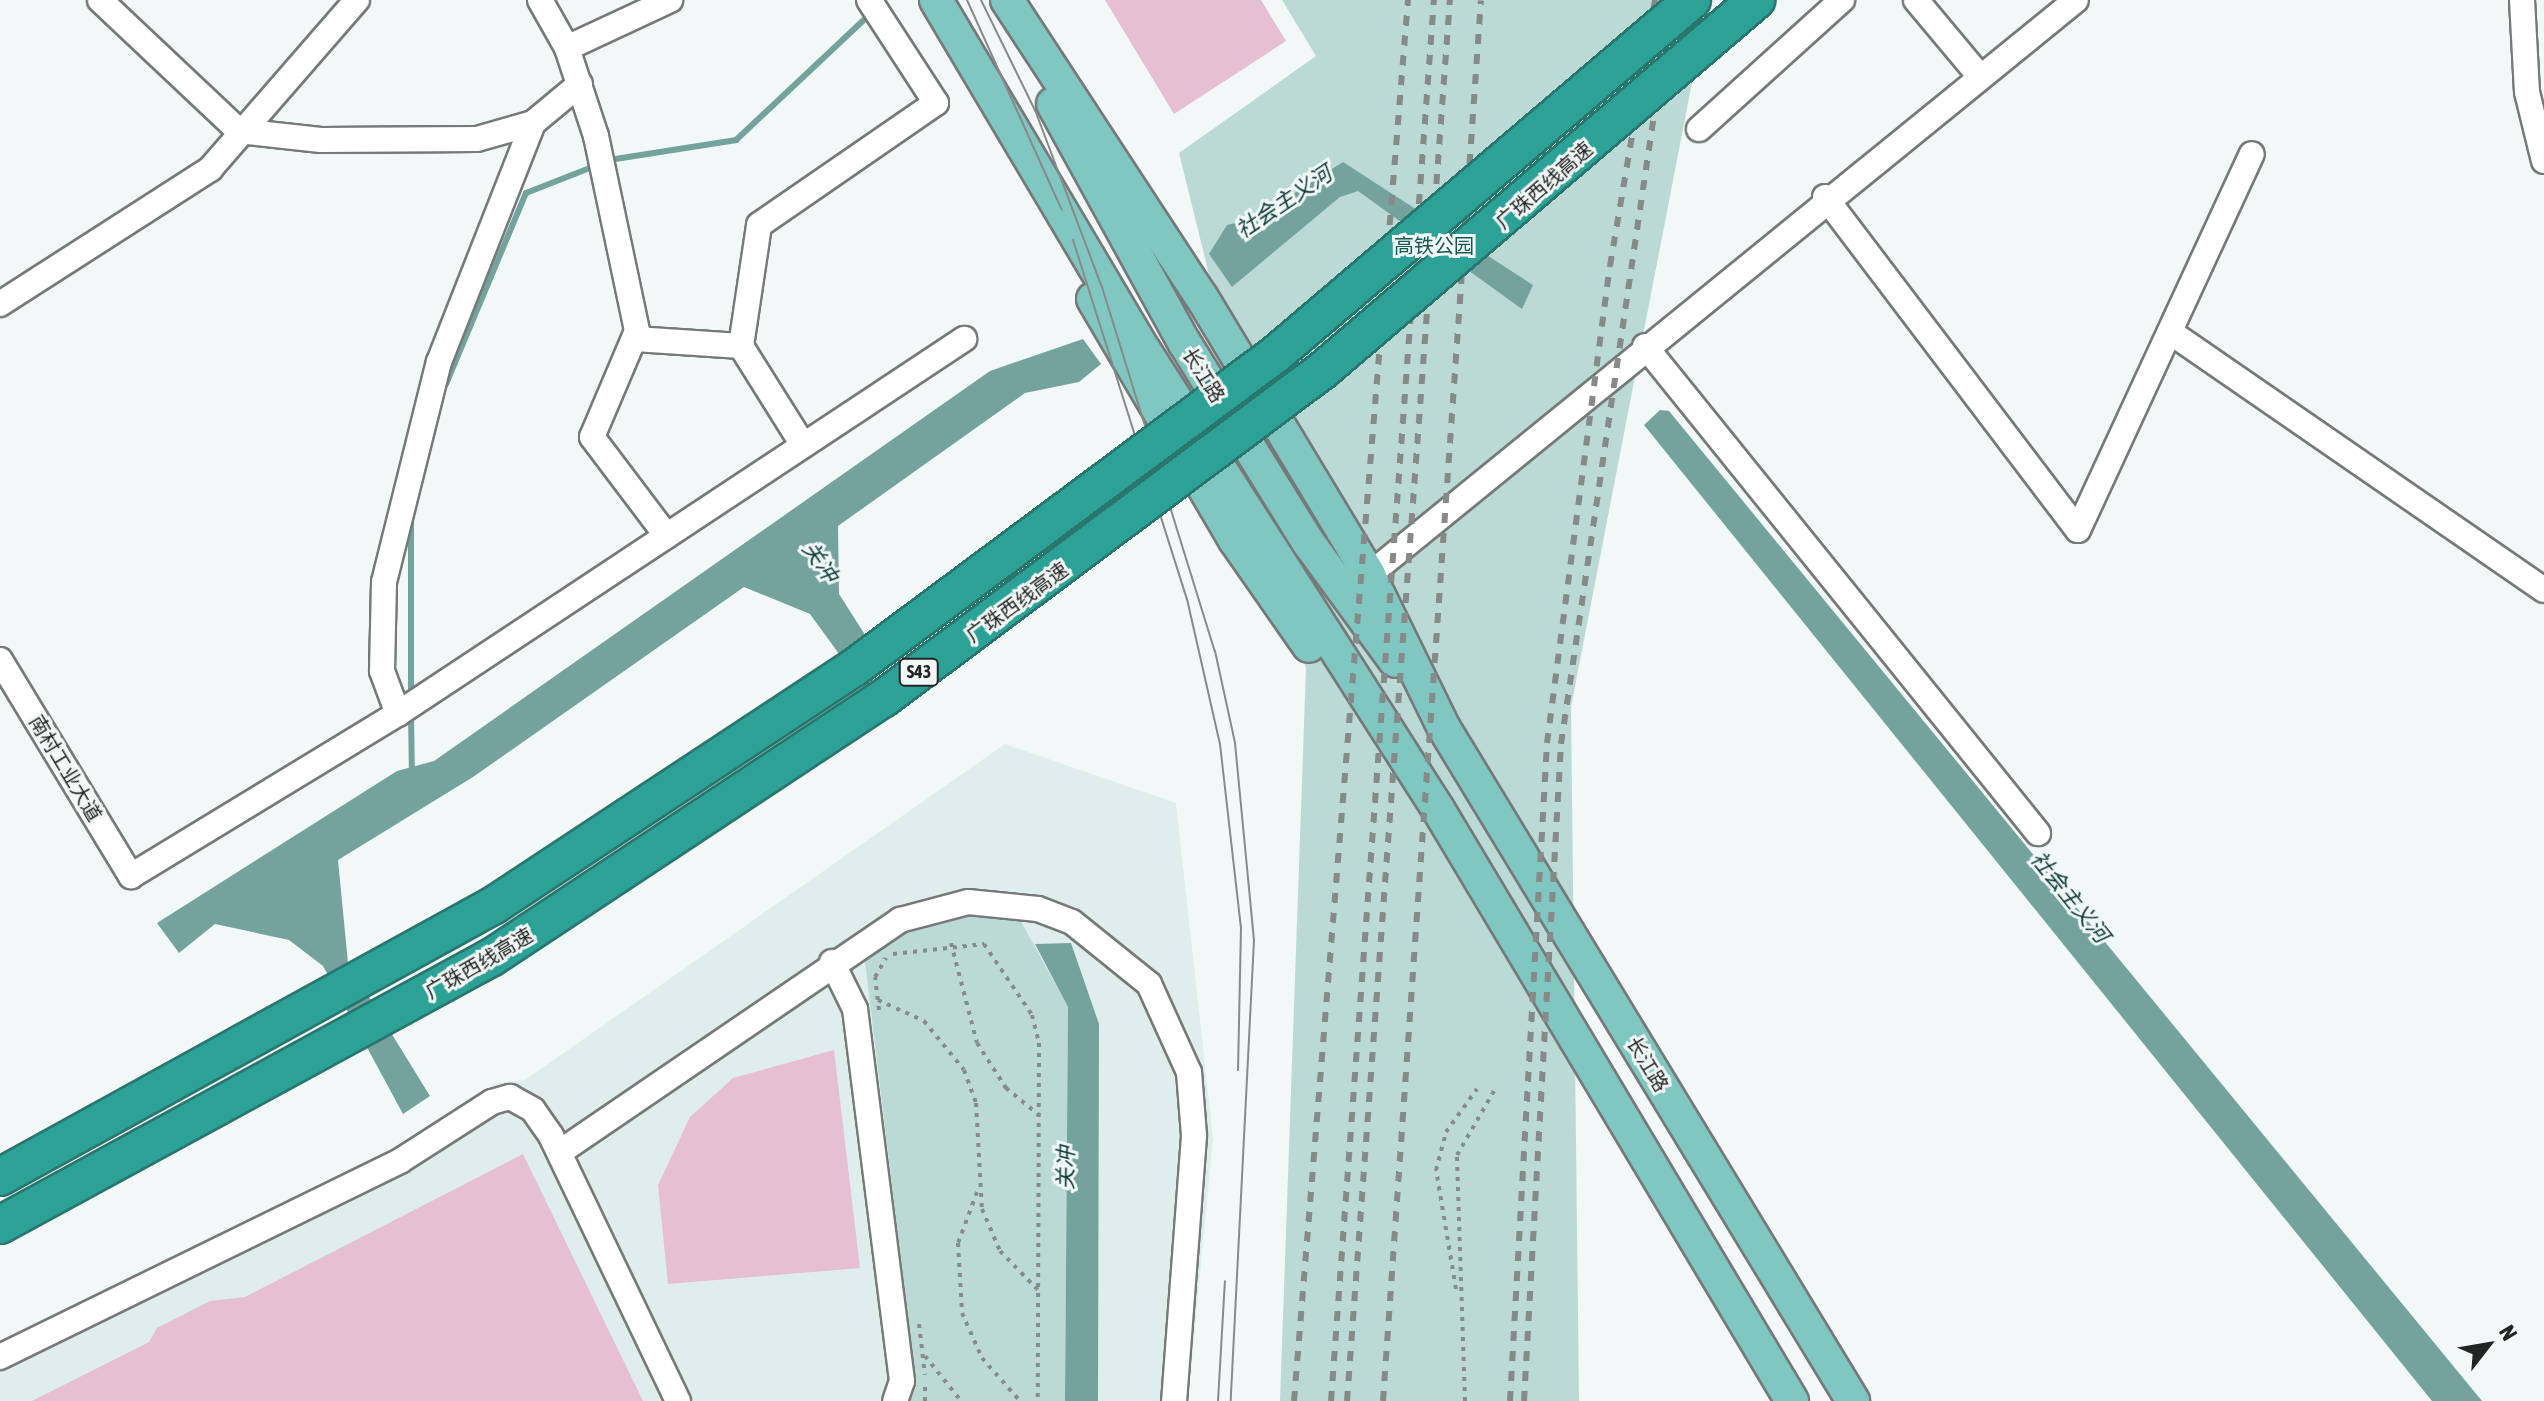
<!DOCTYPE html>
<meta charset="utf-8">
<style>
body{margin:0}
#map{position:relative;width:2544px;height:1401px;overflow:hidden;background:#f2f8f7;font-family:"Asap Condensed","Noto Sans SC",sans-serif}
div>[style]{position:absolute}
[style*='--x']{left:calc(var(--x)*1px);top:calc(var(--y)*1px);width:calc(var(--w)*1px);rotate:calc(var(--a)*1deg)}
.built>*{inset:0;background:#dfeeec}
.green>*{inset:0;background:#bbdad5}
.water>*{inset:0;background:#74a29c}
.stream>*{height:6px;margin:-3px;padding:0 3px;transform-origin:3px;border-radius:3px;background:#74a29c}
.building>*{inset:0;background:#e6bfd3}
.path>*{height:4px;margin-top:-2px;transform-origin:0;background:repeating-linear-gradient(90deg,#878b8a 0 4px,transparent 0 10px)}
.roads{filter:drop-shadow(2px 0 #757a79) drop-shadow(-2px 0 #757a79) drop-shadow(0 2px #757a79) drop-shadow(0 -2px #757a79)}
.minor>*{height:24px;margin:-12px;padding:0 12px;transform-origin:12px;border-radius:12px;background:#fff}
.major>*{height:32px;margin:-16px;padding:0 16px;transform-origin:16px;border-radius:16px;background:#80c7c1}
.tram>*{height:2px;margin:-1px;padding:0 1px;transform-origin:1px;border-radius:1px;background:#868a89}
.rail>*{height:6px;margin-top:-3px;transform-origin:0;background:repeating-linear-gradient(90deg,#868a89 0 10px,transparent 0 20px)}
.bridges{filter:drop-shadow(2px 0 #29766f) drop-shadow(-2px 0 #29766f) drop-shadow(0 2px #29766f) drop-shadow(0 -2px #29766f)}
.highway-bridge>*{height:36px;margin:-18px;padding:0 18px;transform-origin:18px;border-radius:18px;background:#2ca297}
span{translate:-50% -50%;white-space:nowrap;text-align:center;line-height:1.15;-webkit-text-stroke:6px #f2f8f7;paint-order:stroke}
.shield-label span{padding:2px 6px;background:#f2f8f7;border:2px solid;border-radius:6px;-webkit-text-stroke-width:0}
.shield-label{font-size:18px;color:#232524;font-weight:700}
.street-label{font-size:20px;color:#232524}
.park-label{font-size:20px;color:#175952}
.water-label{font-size:22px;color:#103d38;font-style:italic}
.north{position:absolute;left:2448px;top:1305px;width:80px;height:80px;-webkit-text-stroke:6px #f2f8f7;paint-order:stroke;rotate:59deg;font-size:22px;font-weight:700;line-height:32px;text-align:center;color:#232524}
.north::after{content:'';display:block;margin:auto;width:28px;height:36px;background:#232524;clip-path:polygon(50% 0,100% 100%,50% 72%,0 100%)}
</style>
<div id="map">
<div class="built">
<div style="clip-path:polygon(1005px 744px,1176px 803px,1213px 1138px,1188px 1401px,0 1401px,0 1344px,381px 1159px,496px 1083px,525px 1080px)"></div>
</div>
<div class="green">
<div style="clip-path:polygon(1282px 0,1708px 0,1571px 707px,1579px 1401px,1280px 1401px,1306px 668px,1179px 153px,1316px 56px)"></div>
<div style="clip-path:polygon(983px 914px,1019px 918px,1068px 1007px,1065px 1401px,910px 1401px,916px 1387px,865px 961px,874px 947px,920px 925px)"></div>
</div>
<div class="water">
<div style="clip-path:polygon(1343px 162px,1533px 285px,1522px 309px,1358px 191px,1340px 197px,1232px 287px,1209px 254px,1227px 225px,1255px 218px)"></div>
<div style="clip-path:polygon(1083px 339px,1101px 364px,1079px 382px,1025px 393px,838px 526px,839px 594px,869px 641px,842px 658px,810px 614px,744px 587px,473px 777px,338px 860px,348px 963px,430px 1096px,403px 1114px,323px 966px,289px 940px,215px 924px,179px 953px,157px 923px,397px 771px,434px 761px,990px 371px)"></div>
<div style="clip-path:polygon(1660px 410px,1669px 411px,2482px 1401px,2432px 1401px,1644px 425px)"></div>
<div style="clip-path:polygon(1071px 943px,1099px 1024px,1098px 1401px,1065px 1401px,1068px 1007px,1035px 944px)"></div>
</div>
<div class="stream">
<div style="--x:609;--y:160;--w:129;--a:-8.9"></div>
<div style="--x:736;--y:140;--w:180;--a:-43.2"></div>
<div style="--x:446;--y:384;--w:207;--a:-67.3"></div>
<div style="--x:526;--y:193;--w:74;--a:-21.4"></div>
<div style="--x:411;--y:695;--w:176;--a:-90"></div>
<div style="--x:411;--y:714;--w:61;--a:89.1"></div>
</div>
<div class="building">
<div style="clip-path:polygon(1105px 0,1261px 0,1286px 41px,1174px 114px)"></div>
<div style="clip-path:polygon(834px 1050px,860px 1268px,668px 1284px,658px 1185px,690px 1117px,733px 1078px)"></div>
<div style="clip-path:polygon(523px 1154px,643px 1401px,32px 1401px,149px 1342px,157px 1328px,210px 1301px,245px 1297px)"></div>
</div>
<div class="path">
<div style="--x:951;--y:943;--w:103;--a:75.4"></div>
<div style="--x:977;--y:1043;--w:54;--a:57.2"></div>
<div style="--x:1006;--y:1088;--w:43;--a:39.3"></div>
<div style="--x:893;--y:954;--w:92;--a:-6.3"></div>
<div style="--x:984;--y:944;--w:86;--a:55.9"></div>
<div style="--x:1032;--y:1015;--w:29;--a:76"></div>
<div style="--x:1039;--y:1043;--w:358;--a:90.2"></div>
<div style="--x:878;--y:1000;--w:51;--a:24.5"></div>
<div style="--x:924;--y:1021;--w:63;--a:50.8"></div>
<div style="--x:964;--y:1070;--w:35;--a:70"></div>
<div style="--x:976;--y:1103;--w:106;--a:86.8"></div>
<div style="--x:982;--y:1209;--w:46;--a:66.8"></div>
<div style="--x:1000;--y:1251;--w:54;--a:45.7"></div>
<div style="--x:879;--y:1010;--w:33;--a:-97"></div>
<div style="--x:875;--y:977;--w:22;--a:-60"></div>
<div style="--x:977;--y:1192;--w:54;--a:110.4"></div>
<div style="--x:958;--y:1243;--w:70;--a:86.7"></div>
<div style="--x:962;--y:1313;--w:49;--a:66"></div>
<div style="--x:982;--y:1358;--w:57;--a:48.5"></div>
<div style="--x:1456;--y:1289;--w:121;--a:-99.5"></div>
<div style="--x:1436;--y:1170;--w:39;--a:-75"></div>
<div style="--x:1446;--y:1132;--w:53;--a:-54.2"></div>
<div style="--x:919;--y:1324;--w:51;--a:83.3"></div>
<div style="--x:925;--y:1356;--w:58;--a:51.3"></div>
<div style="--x:925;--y:1401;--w:17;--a:-90"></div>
<div style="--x:1465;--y:1401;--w:246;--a:-91.9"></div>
<div style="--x:1457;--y:1155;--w:74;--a:-60"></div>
</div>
<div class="roads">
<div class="minor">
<div style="--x:100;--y:0;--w:191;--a:43.3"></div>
<div style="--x:239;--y:131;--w:82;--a:6.3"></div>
<div style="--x:321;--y:140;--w:156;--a:-0.4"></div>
<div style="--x:477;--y:139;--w:58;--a:-15.9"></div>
<div style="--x:533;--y:123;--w:61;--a:-39.7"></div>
<div style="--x:540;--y:0;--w:55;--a:60.6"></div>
<div style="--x:567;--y:48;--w:93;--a:71.8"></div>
<div style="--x:596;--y:136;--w:199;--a:78.1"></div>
<div style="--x:637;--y:331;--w:115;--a:113"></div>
<div style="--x:592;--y:437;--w:124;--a:52.9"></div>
<div style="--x:1916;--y:0;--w:95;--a:50.1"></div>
<div style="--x:2522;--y:0;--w:92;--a:86.9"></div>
<div style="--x:2527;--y:92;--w:71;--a:76.2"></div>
<div style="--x:567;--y:48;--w:114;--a:-25"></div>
<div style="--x:1699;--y:129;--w:193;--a:-42.1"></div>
<div style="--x:1825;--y:197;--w:418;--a:52.8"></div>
<div style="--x:2078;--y:530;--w:414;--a:-65.2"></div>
<div style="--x:0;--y:304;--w:250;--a:-32.7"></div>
<div style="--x:210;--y:169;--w:224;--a:-49"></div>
<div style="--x:2170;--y:332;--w:454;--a:34.6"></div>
<div style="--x:635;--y:339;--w:106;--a:3.8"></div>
<div style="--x:1645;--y:346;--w:626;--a:51.1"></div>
<div style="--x:803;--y:445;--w:117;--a:-122.1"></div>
<div style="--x:741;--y:346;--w:122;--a:-81.5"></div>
<div style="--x:759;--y:225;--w:215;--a:-34.6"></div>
<div style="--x:936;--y:103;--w:123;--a:-123"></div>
<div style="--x:1369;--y:575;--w:911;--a:-39.12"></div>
<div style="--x:0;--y:660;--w:253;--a:58.8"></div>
<div style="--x:131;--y:876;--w:314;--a:-31.3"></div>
<div style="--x:399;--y:713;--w:678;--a:-33.5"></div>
<div style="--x:398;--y:714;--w:46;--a:-110.4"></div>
<div style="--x:382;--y:671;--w:89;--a:-88.7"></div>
<div style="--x:384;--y:582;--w:227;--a:-76"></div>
<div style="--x:439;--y:362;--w:257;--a:-68.5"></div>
<div style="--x:832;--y:962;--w:52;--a:63.9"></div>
<div style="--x:855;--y:1009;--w:375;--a:82.8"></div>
<div style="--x:902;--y:1381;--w:21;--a:109"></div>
<div style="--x:560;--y:1152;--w:412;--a:-34.3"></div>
<div style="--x:900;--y:920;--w:70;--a:-14.8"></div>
<div style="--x:968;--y:902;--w:70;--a:5.7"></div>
<div style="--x:1038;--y:909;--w:36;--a:21"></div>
<div style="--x:1072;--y:922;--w:99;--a:38.8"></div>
<div style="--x:1149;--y:984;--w:97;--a:65.6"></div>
<div style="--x:1189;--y:1072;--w:64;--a:85.5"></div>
<div style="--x:1194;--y:1136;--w:266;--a:94.3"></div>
<div style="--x:0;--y:1357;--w:445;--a:-26.1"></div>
<div style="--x:400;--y:1161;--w:109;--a:-32.7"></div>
<div style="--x:492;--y:1102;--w:19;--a:-16"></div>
<div style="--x:510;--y:1097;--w:26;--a:29"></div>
<div style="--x:533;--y:1110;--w:32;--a:55"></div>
<div style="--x:551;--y:1136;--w:294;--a:64.4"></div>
</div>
<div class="major">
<div style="--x:936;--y:0;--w:407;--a:59.3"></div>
<div style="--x:1144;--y:350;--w:545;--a:57.36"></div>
<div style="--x:1438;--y:809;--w:690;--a:59.12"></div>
<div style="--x:1007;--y:0;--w:354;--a:56.8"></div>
<div style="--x:1201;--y:296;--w:326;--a:58.9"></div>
<div style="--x:1369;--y:575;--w:170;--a:63.9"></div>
<div style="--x:1444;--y:728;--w:788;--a:58.71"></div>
<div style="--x:1053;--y:104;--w:272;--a:61.2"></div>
<div style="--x:1184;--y:342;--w:235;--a:58.2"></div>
<div style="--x:1308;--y:542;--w:147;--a:53.8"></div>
<div style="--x:1093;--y:299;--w:280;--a:59.5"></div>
<div style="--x:1235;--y:540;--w:129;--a:55.1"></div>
</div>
</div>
<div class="tram">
<div style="--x:967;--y:0;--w:230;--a:65.7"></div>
<div style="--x:981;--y:0;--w:123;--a:63.9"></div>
<div style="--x:1035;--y:110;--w:189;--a:69.3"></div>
<div style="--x:1102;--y:287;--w:381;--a:72.8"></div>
<div style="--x:1215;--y:651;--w:94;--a:77.7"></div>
<div style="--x:1235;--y:743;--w:198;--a:84.5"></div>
<div style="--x:1254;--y:940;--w:462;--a:92.9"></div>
<div style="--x:1073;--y:240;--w:377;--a:72.4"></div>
<div style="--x:1187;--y:599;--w:149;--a:77.2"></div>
<div style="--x:1220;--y:744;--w:184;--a:83.5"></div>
<div style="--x:1241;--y:927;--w:143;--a:91.2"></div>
<div style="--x:1218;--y:1401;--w:120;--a:-86.7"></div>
</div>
<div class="rail">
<div style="--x:1294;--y:1401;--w:1406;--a:-85.35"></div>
<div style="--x:1331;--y:1401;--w:1405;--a:-85.8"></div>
<div style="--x:1347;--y:1401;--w:1405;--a:-85.8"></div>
<div style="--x:1383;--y:1401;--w:1404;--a:-86"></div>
<div style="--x:1510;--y:1401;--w:659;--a:-86.78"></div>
<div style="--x:1547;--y:743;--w:481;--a:-82.5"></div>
<div style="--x:1610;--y:266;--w:270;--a:-80.4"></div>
<div style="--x:1524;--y:1401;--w:658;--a:-86.78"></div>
<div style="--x:1561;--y:744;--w:752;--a:-81.59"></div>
</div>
<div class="bridges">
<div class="highway-bridge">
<div style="--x:0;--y:1177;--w:564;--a:-28.84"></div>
<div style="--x:494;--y:905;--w:432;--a:-33.4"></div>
<div style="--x:855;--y:667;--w:525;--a:-36.63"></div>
<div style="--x:1276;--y:354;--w:546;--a:-40.4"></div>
<div style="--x:0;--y:1225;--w:560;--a:-28.58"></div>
<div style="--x:492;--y:957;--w:470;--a:-33.5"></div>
<div style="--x:884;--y:698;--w:548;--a:-36.77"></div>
<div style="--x:1323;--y:370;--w:570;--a:-40.51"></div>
</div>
</div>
<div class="shield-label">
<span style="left:919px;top:672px">S43</span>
</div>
<div class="street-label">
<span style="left:1544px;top:185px;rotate:-41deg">广珠西线高速</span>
<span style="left:1204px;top:375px;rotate:58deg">长江路</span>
<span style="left:1017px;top:602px;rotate:-36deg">广珠西线高速</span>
<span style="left:66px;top:768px;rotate:59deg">南村工业大道</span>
<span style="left:479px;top:963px;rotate:-30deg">广珠西线高速</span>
<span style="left:1648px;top:1064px;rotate:59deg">长江路</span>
</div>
<div class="park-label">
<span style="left:1434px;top:245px">高铁公园</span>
</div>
<div class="water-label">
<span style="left:1284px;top:202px;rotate:-34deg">社会主义河</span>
<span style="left:820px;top:562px;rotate:55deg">关冲</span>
<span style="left:2070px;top:897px;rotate:51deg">社会主义河</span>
<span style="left:1066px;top:1168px;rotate:-89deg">关冲</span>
</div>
<div class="north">N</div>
</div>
